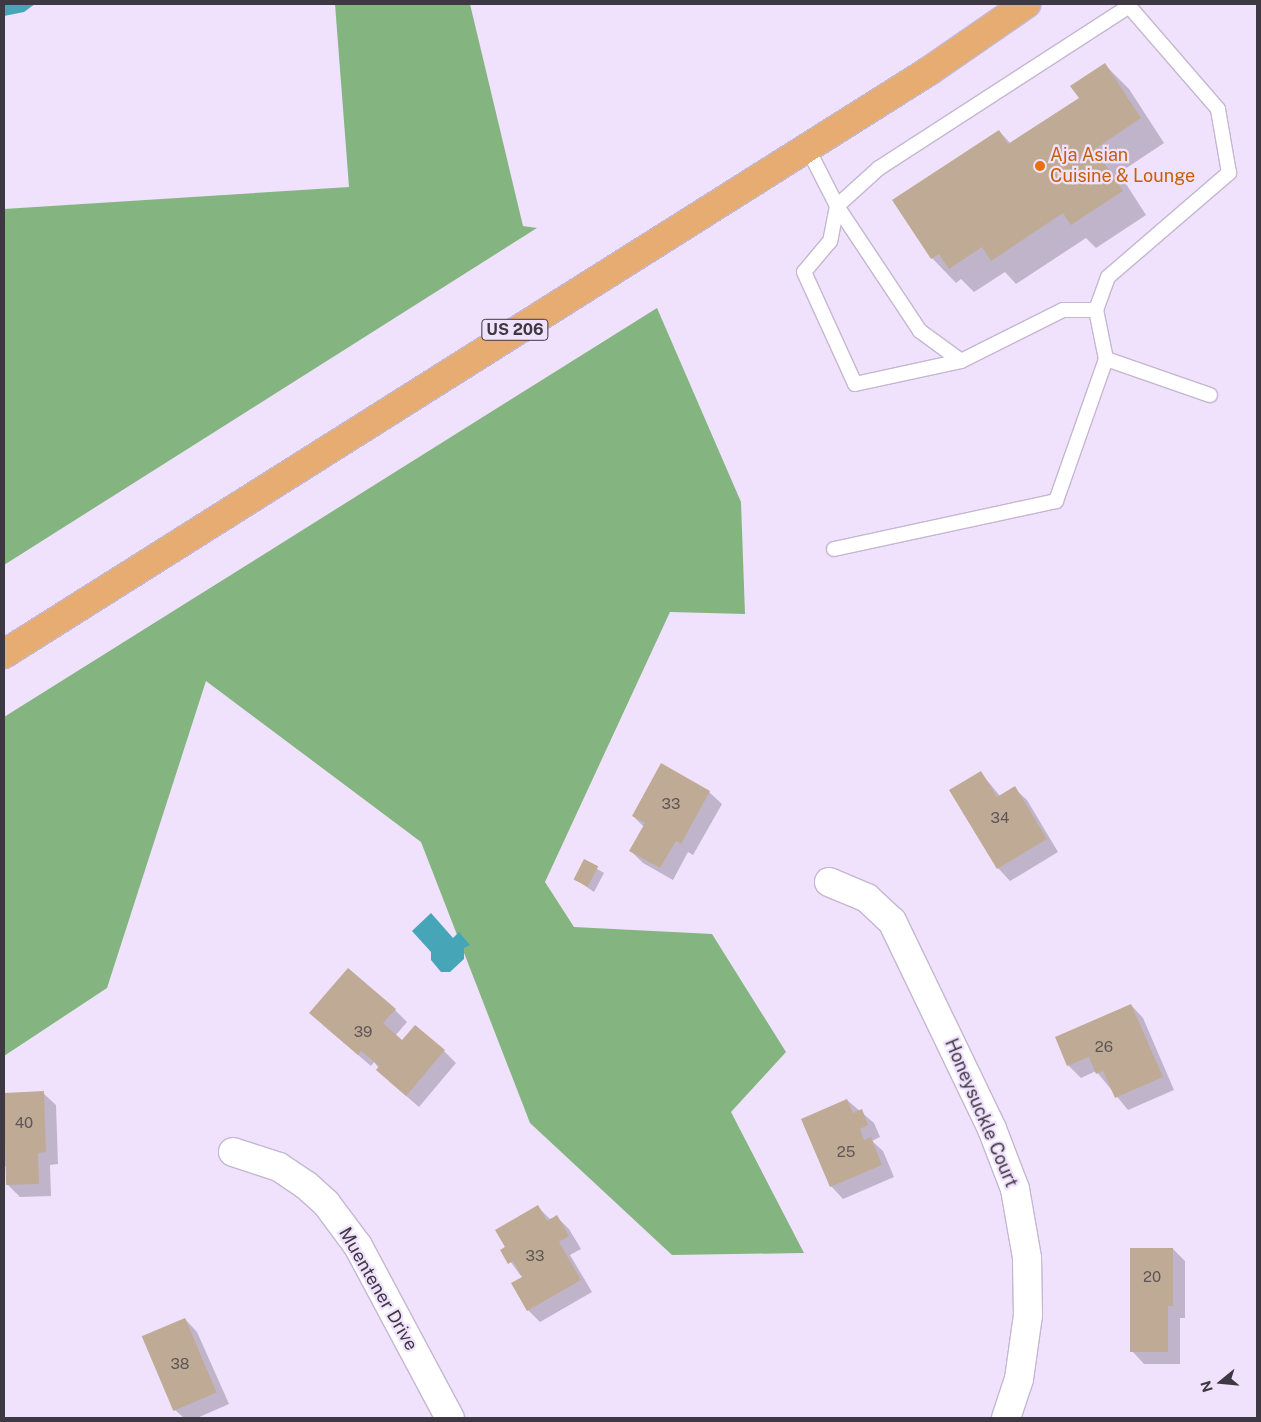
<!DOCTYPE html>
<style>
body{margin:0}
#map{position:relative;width:1261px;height:1422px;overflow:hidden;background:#f0e2fd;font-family:"Public Sans",sans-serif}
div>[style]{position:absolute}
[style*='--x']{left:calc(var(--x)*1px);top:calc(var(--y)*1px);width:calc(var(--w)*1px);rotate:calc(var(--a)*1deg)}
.forest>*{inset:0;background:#84b580}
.water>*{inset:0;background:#46a6b7}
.shadow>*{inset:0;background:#0003}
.building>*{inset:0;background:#bfab95;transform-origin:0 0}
.roads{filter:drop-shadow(1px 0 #c4b7d0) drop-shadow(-1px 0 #c4b7d0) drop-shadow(0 1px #c4b7d0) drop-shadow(0 -1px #c4b7d0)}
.lane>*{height:14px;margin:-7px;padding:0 7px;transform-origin:7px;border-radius:7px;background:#fff}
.street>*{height:28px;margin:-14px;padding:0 14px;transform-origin:14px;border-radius:14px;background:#fff}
.highway>*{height:28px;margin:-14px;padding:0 14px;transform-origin:14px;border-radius:14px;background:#e6ac72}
.dots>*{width:14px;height:14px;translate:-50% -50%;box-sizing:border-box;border:2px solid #f0e2fd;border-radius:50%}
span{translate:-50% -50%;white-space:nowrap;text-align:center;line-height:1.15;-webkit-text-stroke:4.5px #f0e2fd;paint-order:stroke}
.number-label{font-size:15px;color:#5e5557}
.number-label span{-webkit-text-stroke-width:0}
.shield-label span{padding:1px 4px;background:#f0e2fd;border:1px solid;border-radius:4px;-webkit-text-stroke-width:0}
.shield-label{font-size:16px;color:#3e3842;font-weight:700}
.food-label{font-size:18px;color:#c56008}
.left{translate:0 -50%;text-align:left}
.street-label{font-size:18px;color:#3e3842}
.frame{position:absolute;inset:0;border:5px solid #3e3842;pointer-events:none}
.north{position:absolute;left:1196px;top:1357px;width:50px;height:50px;-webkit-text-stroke:4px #f0e2fd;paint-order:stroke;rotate:253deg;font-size:14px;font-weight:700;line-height:20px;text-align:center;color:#3e3842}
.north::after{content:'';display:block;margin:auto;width:18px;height:22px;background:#3e3842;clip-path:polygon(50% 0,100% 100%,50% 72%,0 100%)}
</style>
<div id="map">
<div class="forest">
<div style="clip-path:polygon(335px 4px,470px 4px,523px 226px,537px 228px,4px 565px,4px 209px,349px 187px)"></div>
<div style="clip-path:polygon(657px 308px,741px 502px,745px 614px,670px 612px,545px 882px,574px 927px,712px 934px,786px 1052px,731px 1112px,804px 1253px,672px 1255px,530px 1123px,421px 842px,206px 681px,107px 988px,4px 1056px,4px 717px)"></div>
</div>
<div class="water">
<div style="clip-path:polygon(4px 4px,35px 4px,24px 12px,4px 16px)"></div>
<div style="clip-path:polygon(431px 913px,453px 938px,459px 932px,470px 945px,464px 948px,464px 959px,450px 972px,441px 972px,431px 960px,431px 952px,412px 931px)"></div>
</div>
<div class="shadow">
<div style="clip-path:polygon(1105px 65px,1129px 89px,1164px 143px,1119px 173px,1146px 215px,1096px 248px,1086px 238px,1016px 284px,1005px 272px,974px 292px,961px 279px,956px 283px,932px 258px,894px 200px,999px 131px,1011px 144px,1081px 98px)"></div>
<div style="clip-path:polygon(981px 773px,1000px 796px,1014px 788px,1027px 800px,1058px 852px,1010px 881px,998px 868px,951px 791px)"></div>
<div style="clip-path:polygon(709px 792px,722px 804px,693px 855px,688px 852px,673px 880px,643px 863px,631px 851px,644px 827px,633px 816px)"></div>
<div style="clip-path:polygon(584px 861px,604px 873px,594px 892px,575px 879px)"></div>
<div style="clip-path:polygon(1131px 1005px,1143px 1018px,1174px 1090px,1128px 1110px,1096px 1071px,1081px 1078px,1068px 1065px)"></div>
<div style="clip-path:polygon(395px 1010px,407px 1022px,395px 1036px,402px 1042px,444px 1051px,456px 1063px,419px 1107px,390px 1082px,374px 1062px,371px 1066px,323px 1025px)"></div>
<div style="clip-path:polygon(43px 1093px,56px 1105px,58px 1164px,50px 1165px,51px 1196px,20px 1197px,8px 1185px,7px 1166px,4px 1167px,4px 1094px)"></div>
<div style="clip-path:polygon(847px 1100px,874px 1123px,880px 1137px,872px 1141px,883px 1151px,894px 1177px,843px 1199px,831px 1186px)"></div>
<div style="clip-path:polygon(538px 1207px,550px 1219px,557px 1217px,569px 1229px,581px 1249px,570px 1255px,592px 1292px,540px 1322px,528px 1310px,528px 1275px,521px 1276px,502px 1250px)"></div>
<div style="clip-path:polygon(1173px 1249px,1185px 1261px,1185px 1318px,1180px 1318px,1180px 1364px,1144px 1364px,1132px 1351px)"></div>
<div style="clip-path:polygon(185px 1319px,197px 1332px,229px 1404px,197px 1418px,184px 1418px,175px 1410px)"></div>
</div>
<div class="building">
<div style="clip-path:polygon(1105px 63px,1141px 118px,1095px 149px,1123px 191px,1071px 225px,1063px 213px,991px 261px,982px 247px,949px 269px,939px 254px,931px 259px,892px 200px,999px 130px,1008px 144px,1079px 98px,1070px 86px)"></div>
<div style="clip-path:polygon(661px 763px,710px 791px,681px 844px,676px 841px,660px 868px,629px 851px,645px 823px,632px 816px)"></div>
<div style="clip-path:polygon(981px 771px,997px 797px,1015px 786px,1047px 839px,997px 869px,949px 790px)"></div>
<div style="left:584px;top:859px;width:16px;height:23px;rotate:27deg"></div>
<div style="clip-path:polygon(348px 968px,396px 1009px,383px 1023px,402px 1040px,415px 1025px,445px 1050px,406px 1096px,376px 1070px,379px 1066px,361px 1051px,358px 1055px,309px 1013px)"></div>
<div style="clip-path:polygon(1131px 1004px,1163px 1077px,1115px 1098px,1103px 1071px,1096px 1074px,1089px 1057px,1067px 1066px,1055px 1037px)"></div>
<div style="clip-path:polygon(44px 1091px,46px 1152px,38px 1153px,39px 1184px,6px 1185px,4px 1093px)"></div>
<div style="clip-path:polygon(847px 1099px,853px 1113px,862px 1109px,868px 1125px,860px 1129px,864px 1140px,871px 1137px,882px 1165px,830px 1187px,801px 1119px)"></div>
<div style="clip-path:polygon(538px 1205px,547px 1221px,557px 1215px,569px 1236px,559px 1242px,581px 1280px,527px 1311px,511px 1283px,522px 1277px,513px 1261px,508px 1264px,500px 1250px,505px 1247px,495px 1230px)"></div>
<div style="clip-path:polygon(1130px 1248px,1173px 1248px,1173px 1306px,1168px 1306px,1168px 1352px,1130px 1352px)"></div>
<div style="left:185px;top:1318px;width:81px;height:47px;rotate:67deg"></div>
</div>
<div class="roads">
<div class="lane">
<div style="--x:807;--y:147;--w:66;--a:63"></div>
<div style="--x:837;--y:206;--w:36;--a:101"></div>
<div style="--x:830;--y:241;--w:40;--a:130"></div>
<div style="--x:804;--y:272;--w:123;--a:65.5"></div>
<div style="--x:855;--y:384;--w:108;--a:-12.2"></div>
<div style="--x:961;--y:361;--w:114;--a:-26.6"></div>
<div style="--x:1063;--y:310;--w:33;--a:0"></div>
<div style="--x:1106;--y:359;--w:50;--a:-101.5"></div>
<div style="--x:1096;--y:310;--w:35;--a:-70"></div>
<div style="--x:1108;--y:277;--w:160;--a:-40.7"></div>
<div style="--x:1229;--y:173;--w:65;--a:-99.8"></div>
<div style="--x:1218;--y:109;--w:139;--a:-130.9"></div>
<div style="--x:961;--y:361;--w:51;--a:-143.8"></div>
<div style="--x:920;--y:331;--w:150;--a:-123.6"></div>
<div style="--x:837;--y:206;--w:57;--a:-42.1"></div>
<div style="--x:879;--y:168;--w:298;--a:-32.9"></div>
<div style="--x:834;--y:549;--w:227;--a:-12.2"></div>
<div style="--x:1056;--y:501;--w:151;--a:-70.6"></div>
<div style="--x:1106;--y:359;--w:110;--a:19.1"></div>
</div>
<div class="street">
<div style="--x:829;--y:882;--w:41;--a:22.8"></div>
<div style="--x:867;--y:898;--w:34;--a:43"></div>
<div style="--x:892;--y:921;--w:231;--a:64.3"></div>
<div style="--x:992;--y:1129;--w:64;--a:69"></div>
<div style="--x:1015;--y:1189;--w:70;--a:80.1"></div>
<div style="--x:1027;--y:1258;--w:57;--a:89"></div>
<div style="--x:1028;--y:1315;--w:65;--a:98"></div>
<div style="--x:1019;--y:1379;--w:41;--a:108.4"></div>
<div style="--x:233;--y:1152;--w:48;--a:18.1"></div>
<div style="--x:279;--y:1167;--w:32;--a:34"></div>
<div style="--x:306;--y:1185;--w:27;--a:42"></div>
<div style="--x:326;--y:1203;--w:54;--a:53.3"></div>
<div style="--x:358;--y:1246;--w:195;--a:61.9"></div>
</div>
<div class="highway">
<div style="--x:4;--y:654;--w:1093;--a:-32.22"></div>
<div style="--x:929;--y:71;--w:118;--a:-34.6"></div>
</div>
</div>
<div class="dots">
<div style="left:1040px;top:166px;background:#e8710a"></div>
</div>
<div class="number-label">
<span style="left:671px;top:804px">33</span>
<span style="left:1000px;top:818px">34</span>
<span style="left:363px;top:1032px">39</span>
<span style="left:1104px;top:1047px">26</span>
<span style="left:24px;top:1123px">40</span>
<span style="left:846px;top:1152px">25</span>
<span style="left:535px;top:1256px">33</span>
<span style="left:1152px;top:1277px">20</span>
<span style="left:180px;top:1364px">38</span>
</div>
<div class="shield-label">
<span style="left:515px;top:330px">US 206</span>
</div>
<div class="food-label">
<span class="left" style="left:1050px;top:166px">Aja Asian<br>Cuisine &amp; Lounge</span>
</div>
<div class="street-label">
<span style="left:981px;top:1113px;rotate:67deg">Honeysuckle Court</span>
<span style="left:378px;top:1289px;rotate:60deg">Muentener Drive</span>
</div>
<div class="frame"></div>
<div class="north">N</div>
</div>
